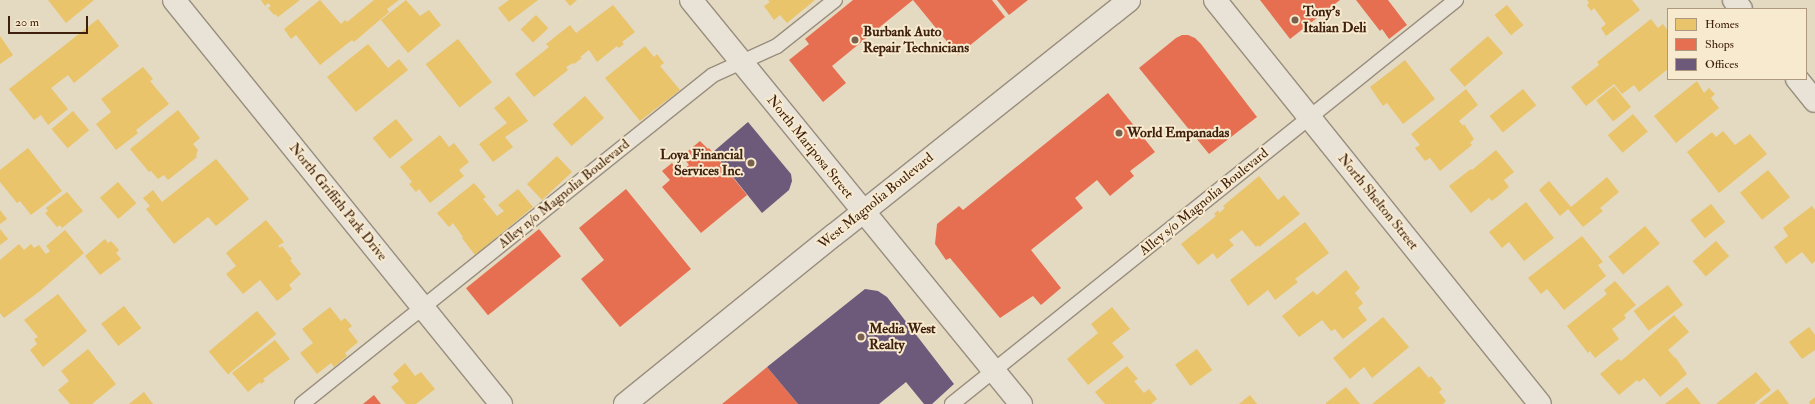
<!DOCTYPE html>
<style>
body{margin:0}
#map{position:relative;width:1815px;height:404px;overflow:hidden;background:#e4d9c1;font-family:"IM FELL Double Pica",serif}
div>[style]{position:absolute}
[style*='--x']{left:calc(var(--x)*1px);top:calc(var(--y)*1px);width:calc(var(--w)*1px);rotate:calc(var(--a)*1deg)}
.homes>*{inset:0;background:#e9c46a;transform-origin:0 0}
.shops>*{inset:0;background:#e76f51;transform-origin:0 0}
.offices>*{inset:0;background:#6d597a}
.roads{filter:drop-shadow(1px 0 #998e7e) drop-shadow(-1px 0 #998e7e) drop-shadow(0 1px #998e7e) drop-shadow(0 -1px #998e7e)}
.lane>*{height:14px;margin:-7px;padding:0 7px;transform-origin:7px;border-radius:7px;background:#e9e3d7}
.street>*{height:22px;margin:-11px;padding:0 11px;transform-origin:11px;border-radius:11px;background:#e9e3d7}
.secondary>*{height:22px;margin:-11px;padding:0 11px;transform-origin:11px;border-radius:11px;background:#e9e3d7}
.dots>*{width:11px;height:11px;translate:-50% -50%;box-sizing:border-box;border:2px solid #f7eace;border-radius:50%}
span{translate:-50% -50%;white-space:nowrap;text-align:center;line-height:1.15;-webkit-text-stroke:4px #f7eace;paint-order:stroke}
.poi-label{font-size:14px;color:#3f200e;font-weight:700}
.left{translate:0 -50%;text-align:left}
.right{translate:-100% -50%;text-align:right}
.street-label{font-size:14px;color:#3f200e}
.legend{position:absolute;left:1667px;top:8px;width:140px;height:72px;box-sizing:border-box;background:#f7eace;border:1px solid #ad9981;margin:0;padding:5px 7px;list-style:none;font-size:12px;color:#3f200e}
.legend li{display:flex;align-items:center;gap:8px;height:20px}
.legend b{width:20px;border:1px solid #ad9981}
.scale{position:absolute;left:8px;top:16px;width:80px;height:18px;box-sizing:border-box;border:2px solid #3f200e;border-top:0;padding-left:5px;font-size:12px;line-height:14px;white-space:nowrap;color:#3f200e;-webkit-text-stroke:3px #f7eace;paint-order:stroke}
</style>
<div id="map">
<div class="homes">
<div style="clip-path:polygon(48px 0,94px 0,66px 23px)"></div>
<div style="clip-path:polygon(261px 0,300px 0,278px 17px,275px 14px,274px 15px,268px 8px,271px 6px,268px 3px,265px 6px)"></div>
<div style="clip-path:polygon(320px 0,341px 24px,345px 20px,347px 22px,374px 0,399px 0,387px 9px,389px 12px,354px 42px,352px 40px,320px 65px,296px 35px,291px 39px,284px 29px)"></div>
<div style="clip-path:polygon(406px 0,420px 16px,429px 10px,441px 25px,408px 53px,381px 20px)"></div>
<div style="clip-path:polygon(509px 0,538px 0,509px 22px,498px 8px)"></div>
<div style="clip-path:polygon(565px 0,577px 0,570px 6px)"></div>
<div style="clip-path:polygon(768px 0,815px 0,787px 23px,780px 15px,774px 20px,764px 6px,770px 2px)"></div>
<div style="clip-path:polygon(1587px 0,1632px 0,1640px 10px,1606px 36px,1601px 28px,1606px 24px,1594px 8px,1591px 11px,1587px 5px,1589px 3px)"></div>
<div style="clip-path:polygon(613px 5px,635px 32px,622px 42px,624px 44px,619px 48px,617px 46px,597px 62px,589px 50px,580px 57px,582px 58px,574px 64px,573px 63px,566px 67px,568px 70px,534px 97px,515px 74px,549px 47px,546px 44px,570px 25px,576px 33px)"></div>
<div style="left:1507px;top:5px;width:26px;height:16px;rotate:51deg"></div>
<div style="left:536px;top:15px;width:18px;height:21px;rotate:47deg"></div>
<div style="clip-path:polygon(98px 19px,119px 46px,74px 83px,68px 75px,51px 88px,68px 109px,48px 125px,41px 115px,34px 120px,9px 89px)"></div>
<div style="clip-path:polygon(1651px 19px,1658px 28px,1663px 24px,1668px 31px,1668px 69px,1639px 92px,1634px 85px,1622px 94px,1614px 84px,1586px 106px,1571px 87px,1599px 65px,1597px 62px)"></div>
<div style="clip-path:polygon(0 36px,13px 55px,0 64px)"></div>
<div style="left:1488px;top:36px;width:23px;height:51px;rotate:49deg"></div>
<div style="left:458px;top:39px;width:55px;height:41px;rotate:52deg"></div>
<div style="clip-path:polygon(368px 44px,388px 68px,399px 59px,408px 70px,356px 112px,327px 77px)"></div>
<div style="clip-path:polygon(645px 46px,654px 57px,657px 54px,664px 63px,660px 66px,680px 90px,640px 121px,605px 78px)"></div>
<div style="clip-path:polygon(1405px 60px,1435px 99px,1403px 124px,1387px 103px,1383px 106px,1370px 87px)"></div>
<div style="clip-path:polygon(143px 67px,153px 79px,150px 81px,169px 104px,136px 130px,138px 133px,116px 150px,96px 124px,111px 112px,101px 99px)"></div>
<div style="clip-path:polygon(1697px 81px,1704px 93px,1709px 88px,1715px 94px,1711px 98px,1719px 108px,1676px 143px,1654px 116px)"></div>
<div style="left:1614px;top:86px;width:27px;height:23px;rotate:51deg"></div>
<div style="clip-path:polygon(1466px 89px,1478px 105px,1459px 121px,1463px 126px,1464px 124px,1474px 139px,1470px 143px,1472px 145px,1440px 171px,1430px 158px,1425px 161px,1415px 148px,1420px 145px,1411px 134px)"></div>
<div style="left:1523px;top:89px;width:21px;height:43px;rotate:51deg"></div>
<div style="clip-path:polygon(509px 96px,528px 121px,505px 137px,513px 147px,493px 162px,479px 144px,507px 123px,494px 108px)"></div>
<div style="left:585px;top:96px;width:29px;height:43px;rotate:49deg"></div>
<div style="clip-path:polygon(178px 110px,200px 138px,193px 144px,198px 150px,196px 156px,197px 157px,168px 180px,164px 175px,158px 179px,151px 171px,149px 172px,130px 149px)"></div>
<div style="left:73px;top:111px;width:25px;height:28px;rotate:50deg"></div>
<div style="left:1633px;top:114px;width:23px;height:33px;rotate:50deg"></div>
<div style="left:396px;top:119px;width:27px;height:30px;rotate:51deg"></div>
<div style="clip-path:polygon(1723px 131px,1735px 145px,1750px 134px,1767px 154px,1719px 193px,1687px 152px,1712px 132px,1716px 137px)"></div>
<div style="clip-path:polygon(440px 135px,449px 147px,454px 143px,469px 162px,459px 170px,464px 176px,430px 203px,419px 189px,416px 192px,409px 184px,412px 182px,400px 167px)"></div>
<div style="clip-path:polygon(28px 148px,62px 191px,31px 215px,20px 201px,17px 203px,0 182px,0 170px)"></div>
<div style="clip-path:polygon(1496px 150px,1514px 172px,1504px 180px,1509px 187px,1492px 201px,1489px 198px,1471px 213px,1449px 186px,1471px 169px,1472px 170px)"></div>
<div style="left:557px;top:156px;width:22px;height:41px;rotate:47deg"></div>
<div style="clip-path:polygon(216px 159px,249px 199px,216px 226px,208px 217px,174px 244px,146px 209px,150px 206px,143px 198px,153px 190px,162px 202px)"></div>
<div style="left:1768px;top:170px;width:35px;height:36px;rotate:51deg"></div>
<div style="clip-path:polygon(1259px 176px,1278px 200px,1284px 195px,1300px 214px,1259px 247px,1258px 245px,1256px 247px,1242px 230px,1229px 240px,1234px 245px,1217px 259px,1213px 253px,1198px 265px,1181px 244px,1216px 216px,1214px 214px,1218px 210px,1219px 213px,1225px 208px,1223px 206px)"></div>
<div style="clip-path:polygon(1607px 177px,1619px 192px,1600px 208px,1603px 211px,1583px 227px,1568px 209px,1560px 216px,1539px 190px,1549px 181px,1571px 207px)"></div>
<div style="left:118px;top:182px;width:28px;height:24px;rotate:49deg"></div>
<div style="clip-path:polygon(474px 183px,486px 197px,483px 199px,497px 216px,504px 211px,498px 205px,518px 189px,533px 207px,475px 255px,462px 238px,463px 237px,453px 223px,449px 227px,437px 213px)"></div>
<div style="clip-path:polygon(67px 192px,83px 211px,62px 228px,60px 225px,57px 227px,45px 213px,48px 211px,46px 208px)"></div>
<div style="clip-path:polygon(1526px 202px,1554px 238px,1524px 261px,1509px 242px,1502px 248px,1489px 232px)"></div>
<div style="left:1711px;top:204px;width:23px;height:26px;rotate:52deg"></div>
<div style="clip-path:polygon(1812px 206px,1815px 210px,1815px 261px,1812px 264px,1802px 252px,1786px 264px,1774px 247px,1788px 236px,1783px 228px)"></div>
<div style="clip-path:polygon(0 210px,7px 219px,0 224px)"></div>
<div style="clip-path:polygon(266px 220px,284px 242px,278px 246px,280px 248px,282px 246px,292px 259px,290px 260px,301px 274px,289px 285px,292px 289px,277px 301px,260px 280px,243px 294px,226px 274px,236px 266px,226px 253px)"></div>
<div style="clip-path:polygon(1305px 222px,1329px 253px,1295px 279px,1298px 282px,1275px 300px,1268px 290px,1248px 306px,1230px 280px)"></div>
<div style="left:1645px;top:226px;width:23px;height:48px;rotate:50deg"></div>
<div style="clip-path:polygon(0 229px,8px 239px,0 245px)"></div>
<div style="clip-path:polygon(65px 230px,84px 253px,40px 291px,4px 318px,0 313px,0 260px,19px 244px,24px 250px,31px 244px,34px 248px,39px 245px,46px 254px,50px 251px,46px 246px)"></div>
<div style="clip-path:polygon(1582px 236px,1603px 262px,1598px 265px,1606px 276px,1564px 310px,1547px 289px,1541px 294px,1528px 278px)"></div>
<div style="clip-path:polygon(105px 239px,108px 243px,111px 241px,119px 250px,116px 253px,121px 259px,100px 275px,85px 256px)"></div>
<div style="left:1716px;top:241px;width:20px;height:31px;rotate:49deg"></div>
<div style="clip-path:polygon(1346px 270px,1360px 288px,1355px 293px,1363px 303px,1358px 308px,1367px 320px,1343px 339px,1335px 329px,1331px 331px,1322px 320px,1299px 337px,1282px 316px,1313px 291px,1317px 295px)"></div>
<div style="clip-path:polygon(1615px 281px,1636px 305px,1624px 315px,1626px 318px,1612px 329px,1619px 339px,1595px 358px,1590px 351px,1588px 353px,1567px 326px,1607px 294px,1604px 290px)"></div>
<div style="left:1668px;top:285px;width:25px;height:43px;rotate:53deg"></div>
<div style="clip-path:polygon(58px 294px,87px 331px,43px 367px,30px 350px,37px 344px,34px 339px,38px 337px,24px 320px)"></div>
<div style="left:124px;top:306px;width:28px;height:29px;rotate:52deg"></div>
<div style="clip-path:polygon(330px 307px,341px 321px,345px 318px,352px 326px,348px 329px,358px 342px,345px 353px,347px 356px,334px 367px,331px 363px,317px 374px,300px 353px,313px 343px,302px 329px)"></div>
<div style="clip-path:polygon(1112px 307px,1130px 329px,1112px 343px,1124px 357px,1088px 385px,1067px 359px,1098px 333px,1091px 324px)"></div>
<div style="left:257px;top:311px;width:30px;height:63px;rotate:50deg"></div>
<div style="clip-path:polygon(1674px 315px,1689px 332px,1668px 350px,1675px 358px,1676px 358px,1687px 374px,1660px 397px,1644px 378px,1639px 382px,1637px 380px,1619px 395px,1600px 374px,1618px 359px,1621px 361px)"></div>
<div style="clip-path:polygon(1383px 317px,1409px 347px,1372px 378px,1364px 367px,1350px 379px,1333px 358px)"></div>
<div style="clip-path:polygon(1809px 327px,1815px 335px,1815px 350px,1802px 359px,1789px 342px)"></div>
<div style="clip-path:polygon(275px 340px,290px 359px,263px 379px,265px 381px,261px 384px,260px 382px,248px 392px,232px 373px)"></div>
<div style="clip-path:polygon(88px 349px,116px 384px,92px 404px,70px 404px,58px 390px,69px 381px,61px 371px)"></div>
<div style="left:1197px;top:349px;width:26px;height:27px;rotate:54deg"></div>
<div style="clip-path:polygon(405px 363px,415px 376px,421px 372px,435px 389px,416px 404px,406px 404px,391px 387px,399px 381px,393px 374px)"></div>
<div style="clip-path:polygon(1127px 366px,1138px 379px,1134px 381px,1144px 393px,1149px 389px,1157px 399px,1151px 404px,1105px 404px,1095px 392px)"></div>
<div style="clip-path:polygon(1419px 366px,1429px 378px,1431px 376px,1442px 389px,1439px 392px,1446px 401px,1443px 404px,1372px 404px)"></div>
<div style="clip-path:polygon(1756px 372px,1771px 390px,1754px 404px,1716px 404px)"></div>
<div style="clip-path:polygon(1346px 387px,1360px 404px,1326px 404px,1326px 403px)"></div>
<div style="clip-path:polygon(1687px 387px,1701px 404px,1665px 404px)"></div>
<div style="clip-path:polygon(1778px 389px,1789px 404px,1759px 404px)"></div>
<div style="clip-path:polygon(144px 392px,153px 404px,129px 404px)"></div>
<div style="clip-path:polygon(1250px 395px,1257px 404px,1239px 404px)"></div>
<div style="clip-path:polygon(1815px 397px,1815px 404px,1810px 404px,1809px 402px)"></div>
</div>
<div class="shops">
<div style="clip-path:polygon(853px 0,913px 0,832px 66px,846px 83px,823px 102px,789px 60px,809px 44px,805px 39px)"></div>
<div style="clip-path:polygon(913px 0,992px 0,1005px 17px,958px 55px)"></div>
<div style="clip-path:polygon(997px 0,1028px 0,1009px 15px)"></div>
<div style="clip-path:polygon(1260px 0,1340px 0,1290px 39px)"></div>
<div style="clip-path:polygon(1356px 0,1388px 0,1407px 25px,1389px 39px,1382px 29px,1380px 31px)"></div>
<div style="clip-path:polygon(1182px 35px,1188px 35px,1195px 38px,1201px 44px,1257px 117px,1209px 154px,1139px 68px,1176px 38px)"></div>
<div style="clip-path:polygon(1108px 93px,1155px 152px,1130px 171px,1134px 176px,1110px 196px,1097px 180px,1075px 198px,1083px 208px,1031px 250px,1061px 288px,1041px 305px,1033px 296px,1000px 318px,950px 258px,946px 260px,935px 244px,937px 224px,959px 206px,963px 210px)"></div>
<div style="clip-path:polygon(700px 141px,708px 149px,709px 148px,747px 195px,701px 233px,662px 187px,670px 180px,662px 171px,672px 163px,679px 173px,689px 165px,682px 156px)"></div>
<div style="clip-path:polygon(626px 189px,691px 269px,620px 327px,581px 279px,604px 260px,579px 228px)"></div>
<div style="left:539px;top:229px;width:35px;height:94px;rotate:51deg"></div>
<div style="clip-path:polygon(767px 367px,798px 404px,722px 404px,743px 387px)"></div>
<div style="clip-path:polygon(374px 395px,381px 404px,363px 404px)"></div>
</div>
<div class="offices">
<div style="clip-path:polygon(748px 122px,791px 174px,792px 181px,789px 190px,762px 213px,713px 152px)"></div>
<div style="clip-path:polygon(865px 289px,878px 291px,887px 297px,954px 384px,932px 404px,924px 404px,906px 382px,879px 404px,798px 404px,767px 367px)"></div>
</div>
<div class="roads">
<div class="lane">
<div style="--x:302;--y:404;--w:526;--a:-38.68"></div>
<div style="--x:713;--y:75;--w:70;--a:-24.4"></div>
<div style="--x:777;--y:46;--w:74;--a:-38.4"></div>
<div style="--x:952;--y:404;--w:646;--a:-38.72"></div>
</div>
<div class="street">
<div style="--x:174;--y:0;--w:520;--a:51.01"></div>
<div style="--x:691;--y:0;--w:522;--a:50.76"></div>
<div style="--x:1215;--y:0;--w:518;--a:51.18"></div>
<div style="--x:1734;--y:0;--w:11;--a:52"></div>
<div style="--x:1797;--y:79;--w:28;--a:51"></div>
</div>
<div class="secondary">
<div style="--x:625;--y:404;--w:269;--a:-39"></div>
<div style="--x:834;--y:235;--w:377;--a:-38.5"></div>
</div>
</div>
<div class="dots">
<div style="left:1295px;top:20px;background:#79614d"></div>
<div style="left:855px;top:40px;background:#79614d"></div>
<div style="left:1119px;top:133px;background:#79614d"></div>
<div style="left:751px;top:163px;background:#79614d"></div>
<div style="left:861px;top:337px;background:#79614d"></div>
</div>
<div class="poi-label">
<span class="left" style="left:1303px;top:20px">Tony's<br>Italian Deli</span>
<span class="left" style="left:863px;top:40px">Burbank Auto<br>Repair Technicians</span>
<span class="left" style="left:1127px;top:133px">World Empanadas</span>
<span class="right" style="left:743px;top:163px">Loya Financial<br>Services Inc.</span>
<span class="left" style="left:869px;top:337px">Media West<br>Realty</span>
</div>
<div class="street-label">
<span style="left:810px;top:147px;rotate:51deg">North Mariposa Street</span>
<span style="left:564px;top:194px;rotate:-39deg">Alley n/o Magnolia Boulevard</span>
<span style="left:876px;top:201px;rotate:-39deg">West Magnolia Boulevard</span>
<span style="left:338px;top:202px;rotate:51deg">North Griffith Park Drive</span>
<span style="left:1204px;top:202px;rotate:-39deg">Alley s/o Magnolia Boulevard</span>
<span style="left:1378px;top:202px;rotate:51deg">North Shelton Street</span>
</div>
<ul class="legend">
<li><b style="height:11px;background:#e9c46a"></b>Homes</li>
<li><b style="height:11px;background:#e76f51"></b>Shops</li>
<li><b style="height:11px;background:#6d597a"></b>Offices</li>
</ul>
<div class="scale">20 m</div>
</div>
